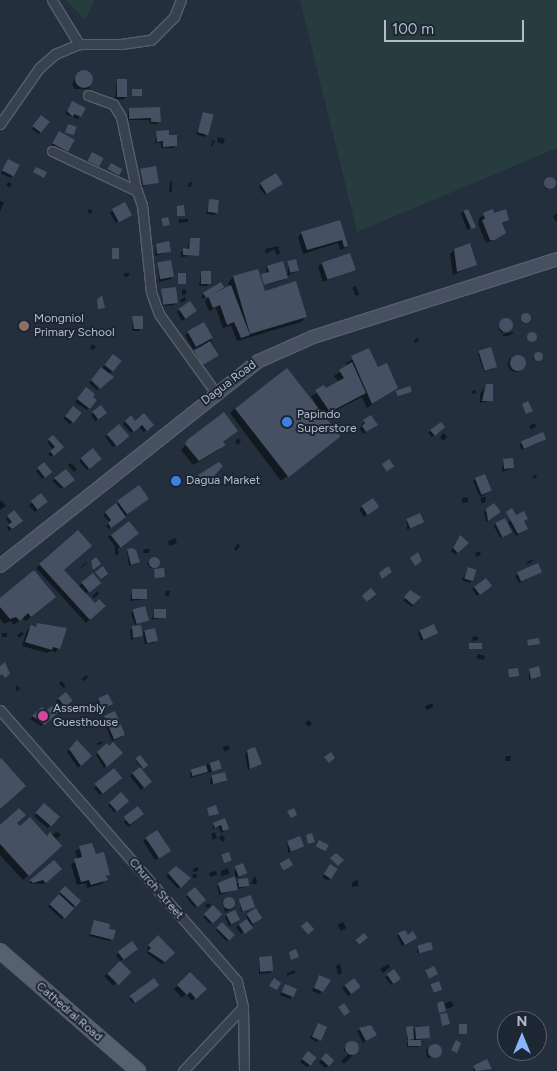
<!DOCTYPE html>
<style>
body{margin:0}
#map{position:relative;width:557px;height:1071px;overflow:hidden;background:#242f3e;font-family:Figtree,sans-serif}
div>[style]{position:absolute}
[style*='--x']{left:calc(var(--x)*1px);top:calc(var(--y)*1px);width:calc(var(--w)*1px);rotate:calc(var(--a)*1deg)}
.green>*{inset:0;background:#263c3f}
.shadow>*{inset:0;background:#0007;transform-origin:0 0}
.round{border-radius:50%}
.building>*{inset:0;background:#455162;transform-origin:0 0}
.roads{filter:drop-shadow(1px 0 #565f6c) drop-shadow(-1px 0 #565f6c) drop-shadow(0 1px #565f6c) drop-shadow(0 -1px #565f6c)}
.street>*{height:9px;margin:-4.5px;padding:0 4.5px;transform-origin:4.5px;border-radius:4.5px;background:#38414e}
.secondary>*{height:12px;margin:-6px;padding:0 6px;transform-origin:6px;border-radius:6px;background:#465061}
.primary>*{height:14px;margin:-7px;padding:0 7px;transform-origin:7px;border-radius:7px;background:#56606e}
.dots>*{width:14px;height:14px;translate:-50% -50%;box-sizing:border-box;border:2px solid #1d2633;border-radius:50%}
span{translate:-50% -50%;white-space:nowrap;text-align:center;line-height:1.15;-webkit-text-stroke:4px #1d2633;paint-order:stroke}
.poi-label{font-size:12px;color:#b4bcc9}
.left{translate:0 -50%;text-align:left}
.street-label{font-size:12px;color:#b4bcc9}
.north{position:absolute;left:497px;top:1011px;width:50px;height:50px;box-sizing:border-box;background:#1d2633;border:1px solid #59626f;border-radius:50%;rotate:0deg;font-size:14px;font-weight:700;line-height:20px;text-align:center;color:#b4bcc9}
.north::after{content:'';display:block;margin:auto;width:18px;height:22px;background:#8ab4f8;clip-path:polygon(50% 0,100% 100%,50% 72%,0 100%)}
.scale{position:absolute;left:384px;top:20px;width:140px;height:22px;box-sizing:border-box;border:2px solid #b4bcc9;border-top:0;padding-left:6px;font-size:15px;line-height:18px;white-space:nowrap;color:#b4bcc9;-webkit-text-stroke:4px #1d2633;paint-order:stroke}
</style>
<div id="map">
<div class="green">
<div style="clip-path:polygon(66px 0,95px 0,85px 20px)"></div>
<div style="clip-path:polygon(300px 0,557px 0,557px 148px,357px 232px)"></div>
</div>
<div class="shadow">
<div style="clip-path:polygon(77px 73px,91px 73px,89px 89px,75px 89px,72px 85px)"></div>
<div style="clip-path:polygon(117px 81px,126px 97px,124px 99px,115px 100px)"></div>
<div style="clip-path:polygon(70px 105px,80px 116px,78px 119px,65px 114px)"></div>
<div style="clip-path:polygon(159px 108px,157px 124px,150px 124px,149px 120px,127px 120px,129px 109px)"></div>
<div style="clip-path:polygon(204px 113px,206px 135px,204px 137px,196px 134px)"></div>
<div style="clip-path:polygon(39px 119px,48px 122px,39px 134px,32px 129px)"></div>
<div style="clip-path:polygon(157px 132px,176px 138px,182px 137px,176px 139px,174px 148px,161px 148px,161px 143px,155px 143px)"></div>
<div style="clip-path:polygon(57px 135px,68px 151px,65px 153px,51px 146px)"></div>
<div style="clip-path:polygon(218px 137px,225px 139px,223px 144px,217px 142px)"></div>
<div style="clip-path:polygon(213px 140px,215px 140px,212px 147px,211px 146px)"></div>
<div style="clip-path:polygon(92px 154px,99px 166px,96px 168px,86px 163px)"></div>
<div style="left:8px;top:160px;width:11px;height:15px;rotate:27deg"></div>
<div style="clip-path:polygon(141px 170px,157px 182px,142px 187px)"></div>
<div style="clip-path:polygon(547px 180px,553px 180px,552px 189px,545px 189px)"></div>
<div style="clip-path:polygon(170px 181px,172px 181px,172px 192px,169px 192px)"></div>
<div style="clip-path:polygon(8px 182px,12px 184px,10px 187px,6px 186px)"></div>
<div style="clip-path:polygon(189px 182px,192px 182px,191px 187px,188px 187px)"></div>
<div style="clip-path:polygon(261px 184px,280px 186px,265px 195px,259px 187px)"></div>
<div style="clip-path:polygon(210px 200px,216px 213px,214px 215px,206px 214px)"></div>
<div style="clip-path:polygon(0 201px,4px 202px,0 212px)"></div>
<div style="clip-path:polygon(89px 209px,93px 211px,91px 214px,87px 212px)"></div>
<div style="left:468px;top:210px;width:18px;height:8px;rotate:68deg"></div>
<div style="clip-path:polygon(112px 211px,128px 217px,116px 223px,110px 213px)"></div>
<div style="clip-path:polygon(492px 211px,493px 215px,508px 220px,502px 224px,501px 236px,486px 243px,478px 224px,479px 218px)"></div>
<div style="clip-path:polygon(557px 213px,557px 221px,556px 222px,553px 216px)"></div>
<div style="clip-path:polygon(179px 219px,188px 219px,188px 222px,179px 223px)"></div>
<div style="clip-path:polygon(339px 222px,347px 246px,343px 249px,340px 250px,338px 243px,303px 254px,298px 237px,302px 233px)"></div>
<div style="clip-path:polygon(190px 239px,198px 255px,181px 257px,181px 252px,187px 250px)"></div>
<div style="clip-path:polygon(156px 245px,170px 252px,155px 256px)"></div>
<div style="clip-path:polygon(278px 246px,280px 254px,277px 255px,274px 249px,266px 254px,265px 249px)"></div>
<div style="clip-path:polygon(454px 250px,476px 265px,453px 275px,450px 254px)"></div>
<div style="clip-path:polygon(288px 262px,298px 271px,286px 276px,284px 280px,266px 285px,263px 275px,267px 274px,266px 269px,268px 267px,288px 274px)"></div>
<div style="clip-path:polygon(322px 263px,354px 270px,323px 282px,318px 267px)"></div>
<div style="clip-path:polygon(158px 264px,173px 277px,171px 279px,159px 282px)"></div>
<div style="clip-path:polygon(258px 270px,264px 292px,306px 317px,301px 322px,237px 341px,231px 325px,223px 328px,216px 308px,209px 311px,205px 301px,211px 294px,203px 299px,201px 296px,221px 284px,215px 294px,229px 287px,228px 283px,233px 277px)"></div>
<div style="clip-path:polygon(201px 272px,210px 283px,207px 286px,199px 286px)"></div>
<div style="clip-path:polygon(124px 273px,129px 273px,129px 276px,124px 277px)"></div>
<div style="left:356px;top:286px;width:9px;height:4px;rotate:69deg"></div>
<div style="clip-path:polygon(186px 289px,186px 294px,182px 295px,182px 290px)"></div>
<div style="clip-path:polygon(162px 290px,176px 303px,174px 305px,161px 306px)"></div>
<div style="clip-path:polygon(185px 297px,186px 300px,182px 303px,180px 300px)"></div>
<div style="clip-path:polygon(179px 310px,196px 311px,182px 321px,177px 312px)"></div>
<div style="clip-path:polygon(527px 315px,529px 320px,523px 323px,522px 318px)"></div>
<div style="clip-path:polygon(133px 317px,141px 328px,139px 331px,132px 331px)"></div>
<div style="clip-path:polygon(506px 320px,511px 325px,502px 333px,498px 329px)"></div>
<div style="clip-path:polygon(204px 324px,218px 356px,199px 367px,192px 353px,201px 347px,193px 349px,185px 335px)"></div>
<div style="clip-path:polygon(513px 332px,513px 334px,503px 337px,503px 334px)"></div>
<div style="clip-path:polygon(533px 334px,535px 339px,530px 342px,527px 338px)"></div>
<div style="clip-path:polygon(418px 338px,419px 341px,415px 343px,414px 340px)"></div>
<div style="clip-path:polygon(92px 344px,96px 347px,93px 350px,90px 348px)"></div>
<div style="clip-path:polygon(369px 350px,377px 369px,397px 388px,367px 408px,362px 397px,323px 417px,338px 437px,281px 481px,230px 413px,235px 408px,320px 413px,311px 396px,339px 382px,334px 376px,348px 366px,346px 363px)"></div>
<div style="clip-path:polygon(480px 352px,496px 367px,493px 369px,484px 372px,478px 354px)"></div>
<div style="clip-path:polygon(535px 354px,540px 355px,538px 360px,533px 359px)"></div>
<div class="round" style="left:508px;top:356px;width:16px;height:16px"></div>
<div style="clip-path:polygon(111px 358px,112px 371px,109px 374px,112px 377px,97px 390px,89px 383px)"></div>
<div style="clip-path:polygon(486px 386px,492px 400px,480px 403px,480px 394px)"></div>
<div style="clip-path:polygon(476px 390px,476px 393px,472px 394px,472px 391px)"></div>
<div style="clip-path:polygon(84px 391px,89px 408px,87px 410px,75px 402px)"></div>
<div style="left:73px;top:407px;width:9px;height:15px;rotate:41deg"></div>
<div style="clip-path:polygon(93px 413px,103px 415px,95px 421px,91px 415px)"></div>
<div style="clip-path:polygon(131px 417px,135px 422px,153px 425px,144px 432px,139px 427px,131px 433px,123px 424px)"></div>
<div style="clip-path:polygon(364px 421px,374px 427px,363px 434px,360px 429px)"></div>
<div style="clip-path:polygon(440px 423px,442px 430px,432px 437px,428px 433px)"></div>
<div style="left:534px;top:423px;width:4px;height:6px;rotate:56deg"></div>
<div style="clip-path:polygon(119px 426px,125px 438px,113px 447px,105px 437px)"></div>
<div style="clip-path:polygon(237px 431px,222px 443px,224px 445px,219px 450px,193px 465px,181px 450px,186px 444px)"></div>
<div style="clip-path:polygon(444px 433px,447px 437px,443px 441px,440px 437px)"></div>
<div style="clip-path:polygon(53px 437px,62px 447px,51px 457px,48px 454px,53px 450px,47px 442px)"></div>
<div style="clip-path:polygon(238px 438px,241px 441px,238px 445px,235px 442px)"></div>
<div style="clip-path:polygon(542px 441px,522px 450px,519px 445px,522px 443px)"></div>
<div style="clip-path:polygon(93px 450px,98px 461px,87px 470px,79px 461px)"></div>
<div style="clip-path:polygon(503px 461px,513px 468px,502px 472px)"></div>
<div style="clip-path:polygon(71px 463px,77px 469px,74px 472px,68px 465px)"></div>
<div style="clip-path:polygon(221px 466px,203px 486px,197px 478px,199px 476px)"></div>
<div style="clip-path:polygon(38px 469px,48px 474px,42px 479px,36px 471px)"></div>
<div style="clip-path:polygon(66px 470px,71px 482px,61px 489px,52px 481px)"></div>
<div style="left:535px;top:474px;width:3px;height:4px;rotate:45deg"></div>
<div style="clip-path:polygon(475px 479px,491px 491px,480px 497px,473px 481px)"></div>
<div style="clip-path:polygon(138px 487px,144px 502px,109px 529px,106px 526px,110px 523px,103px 515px)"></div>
<div style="left:41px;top:495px;width:9px;height:16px;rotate:49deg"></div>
<div style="clip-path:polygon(468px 497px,468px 502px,462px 503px,462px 498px)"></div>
<div style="clip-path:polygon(481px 497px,486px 497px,485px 503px,481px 503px)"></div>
<div style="clip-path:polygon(2px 501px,6px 506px,0 510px,0 502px)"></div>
<div style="clip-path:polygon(362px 507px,375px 509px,364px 517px,359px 509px)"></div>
<div style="clip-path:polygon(487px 510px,497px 515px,486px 522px,484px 512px)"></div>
<div style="clip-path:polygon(523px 513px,524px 531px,516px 536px,508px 522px)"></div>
<div style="clip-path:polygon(8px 516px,19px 523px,9px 531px,7px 528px,10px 525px,6px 519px)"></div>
<div style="clip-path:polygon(407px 520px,423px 521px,407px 530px)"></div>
<div style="clip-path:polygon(129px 523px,135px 537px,117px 549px,119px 553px,115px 556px,115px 546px,108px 537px)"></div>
<div style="clip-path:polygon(496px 523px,510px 532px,500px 538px,494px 526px)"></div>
<div style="clip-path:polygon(78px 532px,63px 570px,78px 587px,82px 583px,97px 585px,85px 594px,95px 605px,104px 606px,86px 623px,36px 568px)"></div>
<div style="clip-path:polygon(175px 538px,177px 543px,169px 546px,168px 541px)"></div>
<div style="clip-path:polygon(458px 538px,467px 543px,455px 555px,451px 551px)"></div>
<div style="clip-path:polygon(238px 543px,240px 547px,235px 551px,234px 549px)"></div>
<div style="clip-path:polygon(150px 549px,149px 553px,143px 553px,144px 549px)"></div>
<div style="clip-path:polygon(127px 551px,135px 551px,136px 564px,129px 566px)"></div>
<div style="left:479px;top:551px;width:4px;height:5px;rotate:56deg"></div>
<div style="clip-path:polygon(157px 559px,158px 566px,150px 568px,147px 563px)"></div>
<div style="clip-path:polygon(533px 559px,533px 561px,527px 564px,527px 562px)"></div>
<div style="left:86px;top:562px;width:1px;height:8px;rotate:45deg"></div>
<div style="clip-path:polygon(468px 569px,472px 580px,470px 583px,462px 580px)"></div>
<div style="clip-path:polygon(518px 574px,538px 574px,519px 583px,515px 576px)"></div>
<div style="clip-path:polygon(474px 587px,488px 588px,477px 596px,472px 589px)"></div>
<div style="clip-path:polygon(132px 590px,146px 599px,130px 601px)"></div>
<div style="clip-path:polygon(98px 591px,99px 594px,94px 598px,92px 596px)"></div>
<div style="clip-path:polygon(166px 591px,170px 591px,169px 596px,165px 596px)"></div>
<div style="left:410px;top:591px;width:11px;height:12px;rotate:34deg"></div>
<div style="clip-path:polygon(0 600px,49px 602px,26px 621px,22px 618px,14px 625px,10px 621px,4px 624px,0 619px)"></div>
<div style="clip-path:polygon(133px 611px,148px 619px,135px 625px,131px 614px)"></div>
<div style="clip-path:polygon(154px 611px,165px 617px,152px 620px)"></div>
<div style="clip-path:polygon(38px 625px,66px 629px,56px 652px,50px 651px,47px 653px,22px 646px,27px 630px)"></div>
<div style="clip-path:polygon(140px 626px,142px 634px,145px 631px,156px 640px,154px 643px,145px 644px,143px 635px,131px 640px,130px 630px)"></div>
<div style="clip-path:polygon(420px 631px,437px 633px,421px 641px,418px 633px)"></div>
<div style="clip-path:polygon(22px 632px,24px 634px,19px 638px,17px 635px)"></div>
<div style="left:7px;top:633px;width:4px;height:5px;rotate:90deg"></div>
<div style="clip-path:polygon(478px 636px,478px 640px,473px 641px,472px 637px)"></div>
<div style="clip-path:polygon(478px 654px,485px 656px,484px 660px,476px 658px)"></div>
<div style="clip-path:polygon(529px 670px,540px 675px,529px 680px)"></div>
<div style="left:86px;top:675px;width:3px;height:6px;rotate:45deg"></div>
<div style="clip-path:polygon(62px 681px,66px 687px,63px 688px,59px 683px)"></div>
<div style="clip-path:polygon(18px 685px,20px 689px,17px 691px,15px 688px)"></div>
<div style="clip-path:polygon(66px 693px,69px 703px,62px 708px,56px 701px)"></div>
<div style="clip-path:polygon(107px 695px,111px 704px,100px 710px,96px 702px)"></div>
<div style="left:432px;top:703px;width:4px;height:8px;rotate:63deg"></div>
<div style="clip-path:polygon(42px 709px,46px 713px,57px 712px,41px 726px,30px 719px)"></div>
<div style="clip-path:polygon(105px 716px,124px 735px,122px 737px,112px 741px,103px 719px)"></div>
<div style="left:309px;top:720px;width:5px;height:5px;rotate:53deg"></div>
<div style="left:102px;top:741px;width:2px;height:6px;rotate:63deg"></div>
<div style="clip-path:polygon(77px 742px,91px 756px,78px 768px,67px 752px)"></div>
<div style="clip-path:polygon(107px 745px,121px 753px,104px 768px,96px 755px)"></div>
<div style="clip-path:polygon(228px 745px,230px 749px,224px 752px,223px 747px)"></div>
<div style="clip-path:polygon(248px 751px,261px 764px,248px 770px,245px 754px)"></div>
<div style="clip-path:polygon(506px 756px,511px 756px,510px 761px,505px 761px)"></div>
<div style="clip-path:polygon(140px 757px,146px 765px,140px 769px,148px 784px,141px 790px,130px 776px,141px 768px,135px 760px)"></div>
<div style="clip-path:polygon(209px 764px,221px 769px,190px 778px,191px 770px)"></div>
<div style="clip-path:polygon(114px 770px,119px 780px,100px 795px,94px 788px)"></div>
<div style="clip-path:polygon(224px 773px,226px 781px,225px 782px,210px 784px,211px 776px)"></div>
<div style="left:121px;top:794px;width:9px;height:17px;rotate:49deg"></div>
<div style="left:44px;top:805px;width:18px;height:15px;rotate:41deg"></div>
<div style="left:138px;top:808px;width:7px;height:20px;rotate:45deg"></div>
<div style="clip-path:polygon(224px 820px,225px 831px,221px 833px,219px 827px,212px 829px,214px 824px)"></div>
<div style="clip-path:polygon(15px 823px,20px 828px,47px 837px,58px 832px,61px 835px,55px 840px,55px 851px,23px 880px,0 855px,0 827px)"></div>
<div style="clip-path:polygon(157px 831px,167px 853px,155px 860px,143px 841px)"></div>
<div style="clip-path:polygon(215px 832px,217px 838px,213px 840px,211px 834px)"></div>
<div style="clip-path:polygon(223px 835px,225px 840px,222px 842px,219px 837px)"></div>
<div style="clip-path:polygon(287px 842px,302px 846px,288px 853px)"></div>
<div style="clip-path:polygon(91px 844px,95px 856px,109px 874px,102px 884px,87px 888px,86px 883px,77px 885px,71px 864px,78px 860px,75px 851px)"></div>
<div style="clip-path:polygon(54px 861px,61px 869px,43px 884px,29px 883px)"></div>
<div style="clip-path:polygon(176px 867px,190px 878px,178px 889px,166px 876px)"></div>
<div style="clip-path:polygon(198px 867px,198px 871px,193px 872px,193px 869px)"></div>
<div style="clip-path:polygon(228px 868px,229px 874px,221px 876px,221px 871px)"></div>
<div style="clip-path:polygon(235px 868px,246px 873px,234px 879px,235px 884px,247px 880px,248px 886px,219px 895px,217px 886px,235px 877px)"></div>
<div style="clip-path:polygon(328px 868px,336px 869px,328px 881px,322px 877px)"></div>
<div style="left:216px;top:871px;width:4px;height:7px;rotate:76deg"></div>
<div style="clip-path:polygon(197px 874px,196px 878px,192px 878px,193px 874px)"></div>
<div style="clip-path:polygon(256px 876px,257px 884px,251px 884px,253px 879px)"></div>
<div style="clip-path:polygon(358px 879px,358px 886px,352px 887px,352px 883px)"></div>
<div style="left:65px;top:888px;width:19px;height:25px;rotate:43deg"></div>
<div style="left:195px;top:889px;width:14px;height:12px;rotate:51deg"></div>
<div style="clip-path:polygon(231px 897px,234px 908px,225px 912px,222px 901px)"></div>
<div style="clip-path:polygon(240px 900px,253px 906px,241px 912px)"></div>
<div style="clip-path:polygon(209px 903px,211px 906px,207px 908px,205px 905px)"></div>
<div style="left:213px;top:907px;width:10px;height:14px;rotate:45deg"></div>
<div style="clip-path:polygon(227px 915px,239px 920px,229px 926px,225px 917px)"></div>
<div style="clip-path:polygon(247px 915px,258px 920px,241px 934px,236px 927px,247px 920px)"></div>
<div style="clip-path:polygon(94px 922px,107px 929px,112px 939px,110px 941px,89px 936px)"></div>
<div style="left:343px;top:922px;width:7px;height:6px;rotate:63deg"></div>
<div style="left:222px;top:924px;width:16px;height:9px;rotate:45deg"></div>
<div style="clip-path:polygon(399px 934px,407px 936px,413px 940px,402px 946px,397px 936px)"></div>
<div style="clip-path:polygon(158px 937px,173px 953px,162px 964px,147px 953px,149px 951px,147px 948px)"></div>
<div style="clip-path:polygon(430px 943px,431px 950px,430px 951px,417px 953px,418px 946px)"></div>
<div style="clip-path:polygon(136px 948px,121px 961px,116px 956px,118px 953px)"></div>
<div style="clip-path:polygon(259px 959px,272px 971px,270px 973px,259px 974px)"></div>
<div style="left:120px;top:962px;width:13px;height:21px;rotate:48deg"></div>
<div style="clip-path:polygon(340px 964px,342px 973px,338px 975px,336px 966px)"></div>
<div style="clip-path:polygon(388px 964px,390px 967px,383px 973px,380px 969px)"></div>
<div style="clip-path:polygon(295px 970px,295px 973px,287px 976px,287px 973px)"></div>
<div style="clip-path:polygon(190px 974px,205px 989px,192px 1001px,186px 994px,182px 998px,174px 989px)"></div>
<div style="clip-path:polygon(388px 975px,397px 981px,391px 985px,385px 977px)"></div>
<div style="clip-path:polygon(319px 977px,322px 991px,320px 994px,312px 991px)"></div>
<div style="left:153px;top:980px;width:6px;height:30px;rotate:51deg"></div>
<div style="clip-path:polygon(285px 985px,292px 997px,290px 999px,280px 995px)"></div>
<div style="clip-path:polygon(345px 986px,357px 989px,348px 996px,342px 988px)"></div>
<div style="clip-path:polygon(451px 1001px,454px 1006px,447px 1009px,445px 1004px)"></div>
<div style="clip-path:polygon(318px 1024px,319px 1039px,317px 1042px,310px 1038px)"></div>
<div style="clip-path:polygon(370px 1026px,375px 1035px,363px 1043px,357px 1031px)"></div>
<div style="clip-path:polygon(407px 1028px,412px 1032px,415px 1028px,428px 1037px,420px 1040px,419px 1047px,407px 1047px,407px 1043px,414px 1039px,407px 1040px)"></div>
<div style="clip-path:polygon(351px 1041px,359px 1049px,344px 1064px,341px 1061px,348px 1054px,343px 1050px)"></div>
<div style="clip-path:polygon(439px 1046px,438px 1057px,427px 1058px,426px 1049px)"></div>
<div style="left:326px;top:1054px;width:9px;height:11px;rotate:41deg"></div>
<div style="clip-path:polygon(306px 1055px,310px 1065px,307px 1067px,300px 1062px)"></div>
<div style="clip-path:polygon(474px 1067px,491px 1069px,473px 1071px)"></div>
</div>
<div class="building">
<div class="round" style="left:75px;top:70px;width:18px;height:18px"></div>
<div style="left:127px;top:79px;width:18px;height:10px;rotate:90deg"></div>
<div style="left:142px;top:89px;width:7px;height:10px;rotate:90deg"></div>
<div style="clip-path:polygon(72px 101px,86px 108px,81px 117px,74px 114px,73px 117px,67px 111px)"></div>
<div style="clip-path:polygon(160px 107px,161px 122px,151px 122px,151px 118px,129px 119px,129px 108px)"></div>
<div style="left:203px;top:112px;width:11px;height:21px;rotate:15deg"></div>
<div style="left:41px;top:115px;width:11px;height:14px;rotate:38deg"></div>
<div style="left:68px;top:124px;width:9px;height:9px;rotate:18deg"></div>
<div style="clip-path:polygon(169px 130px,169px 135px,177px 135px,177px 146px,163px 147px,163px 141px,157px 142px,156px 131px)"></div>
<div style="left:59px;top:131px;width:18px;height:14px;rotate:29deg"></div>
<div style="left:92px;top:152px;width:13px;height:10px;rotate:27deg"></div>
<div style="left:8px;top:159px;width:13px;height:13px;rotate:27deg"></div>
<div style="left:111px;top:163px;width:13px;height:7px;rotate:29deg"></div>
<div style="left:156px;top:166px;width:17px;height:16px;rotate:80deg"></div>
<div style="clip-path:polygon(36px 167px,47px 172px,44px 178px,33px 172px)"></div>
<div style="left:276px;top:173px;width:13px;height:19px;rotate:58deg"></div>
<div class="round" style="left:544px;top:177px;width:12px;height:12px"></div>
<div style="left:209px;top:199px;width:10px;height:13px;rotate:6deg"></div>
<div style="left:125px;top:202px;width:15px;height:15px;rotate:62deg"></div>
<div style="clip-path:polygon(184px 205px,185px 216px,177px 216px,177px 206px)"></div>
<div style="left:468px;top:209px;width:20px;height:5px;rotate:66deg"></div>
<div style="clip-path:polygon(493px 209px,494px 213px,506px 209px,509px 220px,502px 223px,506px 233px,495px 240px,490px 240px,482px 220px,485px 219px,483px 213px)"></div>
<div style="left:168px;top:217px;width:8px;height:7px;rotate:76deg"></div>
<div style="clip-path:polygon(340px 220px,348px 246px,344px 247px,342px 240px,307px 250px,301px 232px)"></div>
<div style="clip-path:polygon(190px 238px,200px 238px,199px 256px,183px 255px,183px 248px,189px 249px)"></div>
<div style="clip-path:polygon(169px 241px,171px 252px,157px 254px,156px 244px)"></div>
<div style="clip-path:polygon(470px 243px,477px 265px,457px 272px,454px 249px)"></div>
<div style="left:112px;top:248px;width:7px;height:11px"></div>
<div style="left:350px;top:253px;width:18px;height:30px;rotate:71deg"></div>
<div style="left:296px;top:259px;width:12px;height:9px;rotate:76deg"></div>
<div style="left:171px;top:260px;width:17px;height:14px;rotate:80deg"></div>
<div style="clip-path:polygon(283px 261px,288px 278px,264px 285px,261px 274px,269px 272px,267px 266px)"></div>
<div style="clip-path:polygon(258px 269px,265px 291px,296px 281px,307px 317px,250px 334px,233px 276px)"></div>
<div style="left:201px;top:271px;width:10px;height:13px"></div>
<div style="left:178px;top:273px;width:8px;height:11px"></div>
<div style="left:221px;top:282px;width:6px;height:21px;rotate:59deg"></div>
<div style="clip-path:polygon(231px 285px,250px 335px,241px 338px,234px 322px,227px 325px,220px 305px,213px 308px,208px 296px)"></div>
<div style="left:176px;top:287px;width:16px;height:15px;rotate:83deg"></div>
<div style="clip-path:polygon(102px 295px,105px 308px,98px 309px,97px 300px)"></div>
<div style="left:190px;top:301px;width:12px;height:14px;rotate:55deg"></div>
<div class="round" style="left:521px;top:313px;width:10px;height:10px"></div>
<div style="clip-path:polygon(132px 316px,143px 316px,143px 329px,134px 329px)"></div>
<div class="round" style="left:499px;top:318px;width:14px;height:14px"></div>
<div style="left:204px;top:322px;width:18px;height:19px;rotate:61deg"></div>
<div class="round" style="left:527px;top:332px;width:10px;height:10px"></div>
<div style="left:210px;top:341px;width:17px;height:19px;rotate:59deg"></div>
<div style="left:491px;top:347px;width:21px;height:13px;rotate:73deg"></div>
<div style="clip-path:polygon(369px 348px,378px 367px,387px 363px,398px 388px,372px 404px,351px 356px)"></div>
<div class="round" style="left:533.5px;top:351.5px;width:9px;height:9px"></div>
<div style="left:113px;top:354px;width:11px;height:14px;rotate:38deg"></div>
<div class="round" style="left:510px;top:355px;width:16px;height:16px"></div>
<div style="clip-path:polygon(352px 362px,366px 393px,330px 412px,315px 390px,324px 385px,326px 388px,344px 378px,339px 370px)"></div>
<div style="clip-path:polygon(101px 367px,114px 377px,100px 389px,91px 380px)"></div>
<div style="left:287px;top:368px;width:87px;height:66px;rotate:52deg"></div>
<div style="clip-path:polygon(486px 384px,493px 384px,493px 401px,482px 401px)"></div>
<div style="left:410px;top:386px;width:6px;height:15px;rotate:72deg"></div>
<div style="clip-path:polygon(86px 387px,95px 394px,93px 397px,97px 400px,90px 409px,77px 399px)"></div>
<div style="clip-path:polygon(528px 401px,533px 411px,526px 414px,522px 404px)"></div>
<div style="left:101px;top:405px;width:10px;height:11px;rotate:53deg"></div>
<div style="left:73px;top:406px;width:11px;height:13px;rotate:38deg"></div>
<div style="clip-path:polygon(224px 412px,238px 431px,223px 442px,226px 445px,199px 461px,185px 444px,187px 440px)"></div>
<div style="clip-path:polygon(144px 413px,154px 425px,147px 431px,142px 425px,134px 432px,125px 421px,131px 415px,135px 421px)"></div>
<div style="clip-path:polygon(371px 415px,378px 425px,366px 432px,362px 426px,365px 423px,363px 420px)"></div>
<div style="clip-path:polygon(441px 422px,445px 427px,435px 436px,430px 430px)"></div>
<div style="left:119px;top:424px;width:16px;height:16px;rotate:50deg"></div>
<div style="left:543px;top:432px;width:8px;height:24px;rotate:67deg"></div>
<div style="clip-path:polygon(53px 435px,64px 447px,54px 456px,50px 451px,55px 447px,48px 439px)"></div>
<div style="left:93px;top:448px;width:14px;height:16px;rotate:51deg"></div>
<div style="left:513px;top:458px;width:10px;height:10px;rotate:84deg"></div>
<div style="left:389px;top:459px;width:9px;height:9px;rotate:54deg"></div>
<div style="left:44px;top:462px;width:13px;height:9px;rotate:51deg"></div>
<div style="clip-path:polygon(219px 462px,223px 466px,206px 485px,198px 475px)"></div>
<div style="clip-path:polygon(66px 469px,75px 480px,64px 488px,54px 478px)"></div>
<div style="left:485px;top:474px;width:18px;height:11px;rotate:68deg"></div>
<div style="left:139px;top:485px;width:17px;height:27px;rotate:54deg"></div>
<div style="left:41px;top:493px;width:11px;height:13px;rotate:52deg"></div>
<div style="left:373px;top:498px;width:11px;height:14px;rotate:56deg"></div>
<div style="clip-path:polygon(116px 503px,126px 517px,111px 528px,108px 523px,111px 520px,105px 512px)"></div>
<div style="clip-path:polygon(494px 503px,501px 512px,488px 521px,486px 509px)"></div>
<div style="clip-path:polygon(512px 508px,516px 515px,524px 511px,528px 519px,524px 521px,528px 529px,518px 534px,506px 512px)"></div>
<div style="clip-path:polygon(14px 510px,23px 521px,12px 529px,8px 525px,12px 522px,7px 516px)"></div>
<div style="left:420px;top:513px;width:10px;height:15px;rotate:66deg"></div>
<div style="left:505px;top:518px;width:16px;height:11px;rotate:63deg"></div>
<div style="left:129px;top:521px;width:16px;height:23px;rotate:52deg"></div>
<div style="clip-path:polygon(78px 530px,92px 546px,64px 570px,95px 603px,99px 599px,106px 606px,90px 620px,39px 564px)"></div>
<div style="clip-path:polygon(460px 535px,469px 543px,458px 553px,453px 548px)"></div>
<div style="clip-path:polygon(132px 548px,136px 550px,140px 562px,131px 565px,127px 549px)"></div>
<div style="clip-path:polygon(418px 552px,422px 561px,415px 566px,410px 558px)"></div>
<div class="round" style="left:148.5px;top:556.5px;width:11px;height:11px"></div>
<div style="clip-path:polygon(96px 557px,101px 564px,93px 570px,91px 561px)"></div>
<div style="left:538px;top:563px;width:10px;height:23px;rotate:66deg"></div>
<div style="clip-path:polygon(103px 566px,108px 574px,101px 579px,95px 572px)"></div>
<div style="clip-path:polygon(388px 566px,392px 572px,382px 579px,379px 573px)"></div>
<div style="left:468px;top:567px;width:9px;height:12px;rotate:18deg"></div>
<div style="left:164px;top:568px;width:9px;height:10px;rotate:84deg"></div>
<div style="clip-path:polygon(34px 570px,56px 597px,31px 617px,28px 613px,20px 621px,16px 617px,10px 619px,0 607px,0 598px)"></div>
<div style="left:93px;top:573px;width:13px;height:15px;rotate:51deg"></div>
<div style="left:486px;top:578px;width:10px;height:15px;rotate:53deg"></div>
<div style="left:371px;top:588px;width:8px;height:12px;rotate:50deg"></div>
<div style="left:132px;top:589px;width:15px;height:10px"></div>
<div style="clip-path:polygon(410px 590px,421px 597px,413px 605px,404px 597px)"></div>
<div style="left:145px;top:606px;width:15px;height:13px;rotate:74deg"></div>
<div style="left:166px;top:609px;width:9px;height:12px;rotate:90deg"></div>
<div style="clip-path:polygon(37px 623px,67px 628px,60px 649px,53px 647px,52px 650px,25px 642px,31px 625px,36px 627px)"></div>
<div style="left:434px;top:624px;width:10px;height:16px;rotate:66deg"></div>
<div style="clip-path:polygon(141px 625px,143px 636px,133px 638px,132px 626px)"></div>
<div style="left:155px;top:628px;width:13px;height:11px;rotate:77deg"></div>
<div style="left:539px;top:638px;width:6px;height:12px;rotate:81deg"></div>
<div style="left:469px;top:643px;width:13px;height:6px"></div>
<div style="clip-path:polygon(5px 662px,10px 674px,5px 678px,2px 674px,0 676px,0 666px)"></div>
<div style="clip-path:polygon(539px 666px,541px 676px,531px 679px,529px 669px)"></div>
<div style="left:518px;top:668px;width:8px;height:10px;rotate:83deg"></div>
<div style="left:66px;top:692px;width:11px;height:10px;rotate:52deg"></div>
<div style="clip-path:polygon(108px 694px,113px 704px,102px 709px,98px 698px)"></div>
<div style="clip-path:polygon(52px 706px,58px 712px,45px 725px,32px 716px,42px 707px,46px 711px)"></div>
<div style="left:115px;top:711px;width:26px;height:12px;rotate:67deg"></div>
<div style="clip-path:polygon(77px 740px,92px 756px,81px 766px,69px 749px)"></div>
<div style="clip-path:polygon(113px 742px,123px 753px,107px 767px,97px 752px,107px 743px,109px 746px)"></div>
<div style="clip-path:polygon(255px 747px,262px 764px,250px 769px,247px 750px)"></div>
<div style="clip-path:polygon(331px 752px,335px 758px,329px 763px,324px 757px)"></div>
<div style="left:140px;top:755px;width:13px;height:6px;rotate:51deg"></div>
<div style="clip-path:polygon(1px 758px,26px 786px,0 809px,0 759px)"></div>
<div style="left:219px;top:760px;width:9px;height:10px;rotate:72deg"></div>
<div style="left:206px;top:765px;width:7px;height:16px;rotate:74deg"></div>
<div style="left:140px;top:767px;width:19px;height:10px;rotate:51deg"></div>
<div style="left:114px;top:768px;width:13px;height:25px;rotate:51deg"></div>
<div style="left:225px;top:772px;width:9px;height:14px;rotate:77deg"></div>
<div style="left:121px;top:792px;width:12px;height:16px;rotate:48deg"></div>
<div style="left:44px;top:803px;width:21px;height:13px;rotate:41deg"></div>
<div style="clip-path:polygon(216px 805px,219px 814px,209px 816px,207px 808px)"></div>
<div style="left:138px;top:806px;width:10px;height:18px;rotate:53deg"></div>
<div style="clip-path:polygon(19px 808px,26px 815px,17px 823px,20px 826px,30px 817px,47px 836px,50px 832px,62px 846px,29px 876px,0 844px,0 825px)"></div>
<div style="clip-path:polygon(294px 808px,297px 815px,291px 818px,287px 811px)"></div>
<div style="clip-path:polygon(225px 818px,229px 829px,223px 831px,221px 825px,215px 828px,213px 823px)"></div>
<div style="left:157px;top:830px;width:25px;height:14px;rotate:56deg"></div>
<div style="clip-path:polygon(312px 833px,315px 842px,308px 844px,306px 835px)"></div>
<div style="left:300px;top:836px;width:11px;height:14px;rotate:68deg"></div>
<div style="left:319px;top:840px;width:11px;height:7px;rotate:27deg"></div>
<div style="clip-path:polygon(92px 843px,96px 854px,104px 852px,110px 875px,106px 876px,108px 880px,91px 885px,89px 880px,81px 882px,74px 859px,82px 857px,79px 846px)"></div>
<div style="left:229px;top:852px;width:9px;height:8px;rotate:72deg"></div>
<div style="clip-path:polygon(336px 853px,344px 860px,338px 866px,330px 858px)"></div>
<div style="left:289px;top:858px;width:8px;height:11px;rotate:60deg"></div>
<div style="clip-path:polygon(54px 860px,62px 869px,46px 883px,43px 880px,33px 883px,30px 880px)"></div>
<div style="left:243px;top:863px;width:11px;height:9px;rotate:68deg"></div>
<div style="left:330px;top:864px;width:9px;height:12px;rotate:32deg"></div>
<div style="clip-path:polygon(176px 866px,191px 878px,181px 888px,168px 873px)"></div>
<div style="clip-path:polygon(235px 876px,238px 890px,221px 893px,218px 883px)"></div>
<div style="left:248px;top:878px;width:8px;height:10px;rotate:83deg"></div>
<div style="left:65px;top:886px;width:22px;height:8px;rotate:43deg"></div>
<div style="left:195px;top:887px;width:17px;height:11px;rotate:50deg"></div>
<div style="left:59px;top:894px;width:21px;height:14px;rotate:43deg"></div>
<div style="left:251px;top:895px;width:13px;height:13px;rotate:72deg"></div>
<div class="round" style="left:223px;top:897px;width:12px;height:12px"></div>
<div style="left:213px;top:905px;width:13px;height:13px;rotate:45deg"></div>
<div style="left:256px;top:908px;width:12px;height:11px;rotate:59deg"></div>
<div style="left:235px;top:910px;width:11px;height:10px;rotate:63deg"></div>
<div style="left:247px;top:919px;width:11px;height:10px;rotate:56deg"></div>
<div style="clip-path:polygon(94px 920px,110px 924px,109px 929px,116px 930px,113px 940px,90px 934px)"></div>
<div style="left:307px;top:921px;width:11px;height:8px;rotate:49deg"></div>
<div style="left:222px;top:922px;width:18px;height:8px;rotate:45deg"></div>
<div style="clip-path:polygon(405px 930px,408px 935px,413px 931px,417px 938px,405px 945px,398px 933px)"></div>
<div style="left:364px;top:933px;width:6px;height:11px;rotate:51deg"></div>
<div style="clip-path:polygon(158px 935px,175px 953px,165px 962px,148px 951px,151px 948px,148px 945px)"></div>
<div style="left:132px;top:941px;width:10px;height:18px;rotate:53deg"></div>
<div style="left:431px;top:942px;width:8px;height:14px;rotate:76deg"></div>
<div style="clip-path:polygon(296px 949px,299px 957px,291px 960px,289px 952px)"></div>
<div style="left:272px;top:956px;width:15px;height:13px;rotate:86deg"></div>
<div style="left:120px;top:961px;width:16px;height:18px;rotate:45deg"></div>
<div style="left:434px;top:966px;width:9px;height:10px;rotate:63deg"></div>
<div style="left:394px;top:969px;width:12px;height:9px;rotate:55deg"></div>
<div style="clip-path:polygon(190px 972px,207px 989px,196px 999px,190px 992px,187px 995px,177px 985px)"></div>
<div style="clip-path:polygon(319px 975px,331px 980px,323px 992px,314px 988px)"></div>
<div style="left:154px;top:978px;width:9px;height:30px;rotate:54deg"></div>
<div style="clip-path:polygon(274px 978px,281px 983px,277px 990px,269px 986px)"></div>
<div style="left:354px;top:978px;width:11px;height:12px;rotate:52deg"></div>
<div style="left:439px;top:981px;width:9px;height:9px;rotate:69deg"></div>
<div style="left:285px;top:984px;width:13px;height:9px;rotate:23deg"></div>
<div style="clip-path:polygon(443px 1001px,446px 1011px,439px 1013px,437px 1003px)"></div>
<div style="left:344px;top:1003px;width:11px;height:7px;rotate:56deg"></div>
<div style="clip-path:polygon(447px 1013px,450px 1024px,442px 1026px,440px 1014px)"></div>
<div style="left:318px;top:1023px;width:10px;height:15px;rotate:24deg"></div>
<div style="left:459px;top:1024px;width:8px;height:10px"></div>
<div style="clip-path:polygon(371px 1025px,377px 1035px,366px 1041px,359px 1028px)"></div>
<div style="clip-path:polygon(413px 1026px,414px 1039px,408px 1040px,406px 1027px)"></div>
<div style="left:429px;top:1026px;width:12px;height:14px;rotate:85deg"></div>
<div style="left:421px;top:1040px;width:6px;height:13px;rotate:90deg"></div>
<div style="clip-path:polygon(456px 1040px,461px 1043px,457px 1053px,451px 1050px)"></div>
<div class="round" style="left:345px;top:1041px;width:14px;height:14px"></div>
<div class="round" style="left:428px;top:1044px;width:14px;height:14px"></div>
<div style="left:308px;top:1051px;width:11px;height:10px;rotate:38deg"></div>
<div style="left:326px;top:1053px;width:11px;height:8px;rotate:41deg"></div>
<div style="clip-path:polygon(487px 1059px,492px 1069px,476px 1071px,473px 1066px)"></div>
</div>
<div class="roads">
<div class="street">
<div style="--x:52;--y:0;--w:52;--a:58.5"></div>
<div style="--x:88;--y:95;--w:27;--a:20"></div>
<div style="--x:113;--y:104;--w:15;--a:58"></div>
<div style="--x:121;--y:117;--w:73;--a:78.1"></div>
<div style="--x:136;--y:188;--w:18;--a:71"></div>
<div style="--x:142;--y:205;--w:87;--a:84.1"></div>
<div style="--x:151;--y:292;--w:23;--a:70"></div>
<div style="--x:159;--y:314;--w:96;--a:54.3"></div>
<div style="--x:0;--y:124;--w:68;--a:-55.1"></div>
<div style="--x:39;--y:68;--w:21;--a:-41"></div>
<div style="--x:55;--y:54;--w:26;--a:-23"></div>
<div style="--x:79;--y:44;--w:42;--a:0"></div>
<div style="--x:121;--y:44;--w:30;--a:-8"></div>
<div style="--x:151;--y:40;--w:33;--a:-45"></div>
<div style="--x:174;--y:17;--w:18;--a:-68"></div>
<div style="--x:52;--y:151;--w:94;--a:25.2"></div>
<div style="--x:0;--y:710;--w:360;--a:48.8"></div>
<div style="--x:237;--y:981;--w:27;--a:77"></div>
<div style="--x:243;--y:1007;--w:88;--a:133.2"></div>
<div style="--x:243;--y:1007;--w:64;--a:89.1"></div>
</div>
<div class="secondary">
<div style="--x:0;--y:566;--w:330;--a:-38.4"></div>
<div style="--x:259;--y:361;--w:59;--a:-24"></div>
<div style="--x:313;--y:337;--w:256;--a:-17.7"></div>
</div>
<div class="primary">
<div style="--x:0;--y:951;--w:183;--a:41"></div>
</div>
</div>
<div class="dots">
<div style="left:24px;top:326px;background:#8d6e63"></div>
<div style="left:287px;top:422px;background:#3f7fe0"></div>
<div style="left:176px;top:481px;background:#3f7fe0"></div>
<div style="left:43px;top:716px;background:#d1479c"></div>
</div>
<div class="poi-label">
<span class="left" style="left:34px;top:326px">Mongniol<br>Primary School</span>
<span class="left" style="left:297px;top:422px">Papindo<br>Superstore</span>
<span class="left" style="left:186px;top:481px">Dagua Market</span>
<span class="left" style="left:53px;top:716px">Assembly<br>Guesthouse</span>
</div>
<div class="street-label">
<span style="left:229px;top:383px;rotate:-37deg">Dagua Road</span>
<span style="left:156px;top:889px;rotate:49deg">Church Street</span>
<span style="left:69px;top:1012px;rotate:41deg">Cathedral Road</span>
</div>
<div class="north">N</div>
<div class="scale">100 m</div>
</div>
